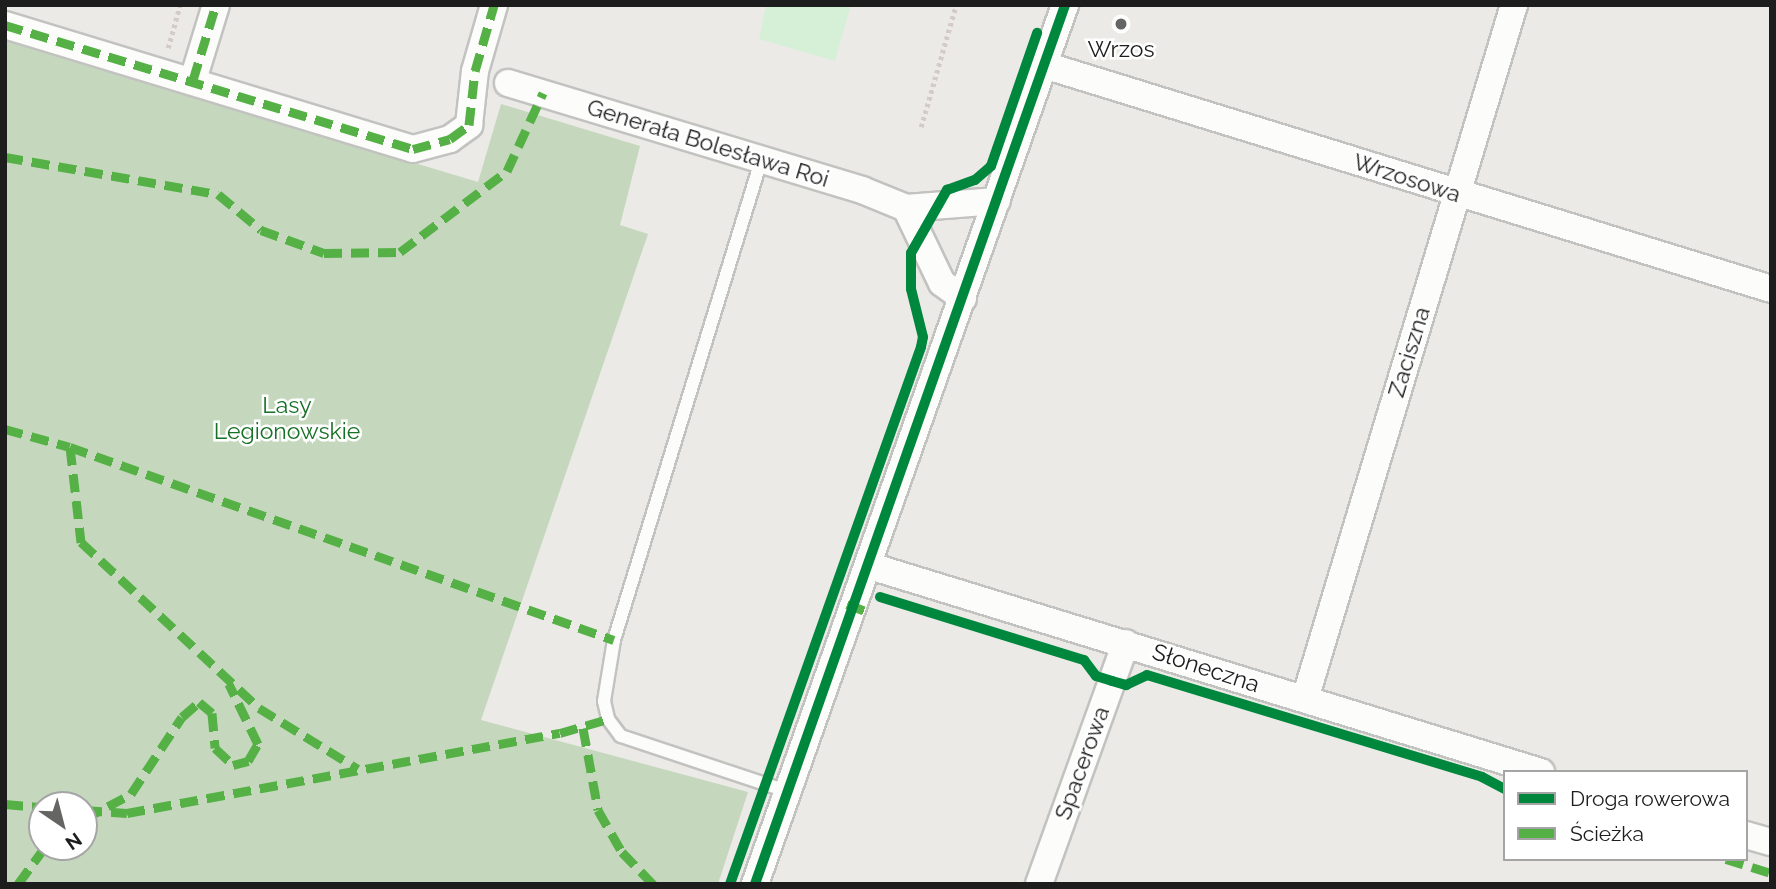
<!DOCTYPE html>
<meta charset="utf-8">
<style>
body{margin:0}
#map{position:relative;width:1776px;height:889px;overflow:hidden;background:#ebeae6;font-family:Raleway,sans-serif}
div>[style]{position:absolute}
[style*='--x']{left:calc(var(--x)*1px);top:calc(var(--y)*1px);width:calc(var(--w)*1px);rotate:calc(var(--a)*1deg)}
.forest>*{inset:0;background:#c5d8be}
.park>*{inset:0;background:#d6f0d8}
.path>*{height:4.5px;margin-top:-2.25px;transform-origin:0;background:repeating-linear-gradient(90deg,#d4cac7 0 3.5px,transparent 0 7px)}
.roads{filter:drop-shadow(2px 0 #c2c2c0) drop-shadow(-2px 0 #c2c2c0) drop-shadow(0 2px #c2c2c0) drop-shadow(0 -2px #c2c2c0)}
.lane>*{height:12px;margin:-6px;padding:0 6px;transform-origin:6px;border-radius:6px;background:#fcfcfb}
.street>*{height:26px;margin:-13px;padding:0 13px;transform-origin:13px;border-radius:13px;background:#fcfcfb}
.quiet>*{height:9px;margin-top:-4.5px;transform-origin:0;background:repeating-linear-gradient(90deg,#55b145 0 18px,transparent 0 27px)}
.cycleway>*{height:10px;margin:-5px;padding:0 5px;transform-origin:5px;border-radius:5px;background:#00873e}
.dots>*{width:19px;height:19px;translate:-50% -50%;box-sizing:border-box;border:4px solid #fff;border-radius:50%}
span{translate:-50% -50%;white-space:nowrap;text-align:center;line-height:1.15;-webkit-text-stroke:5px #fff;paint-order:stroke}
.poi-label{font-size:23px;color:#1d1d1d}
.street-label{font-size:23px;color:#1d1d1d}
.park-label{font-size:23px;color:#167025}
.frame{position:absolute;inset:0;border:7px solid #1d1d1d;pointer-events:none}
.legend{position:absolute;left:1503px;top:770px;width:245px;height:91px;box-sizing:border-box;background:#fff;border:2px solid #a5a5a5;margin:0;padding:9px 12px;list-style:none;font-size:21px;color:#1d1d1d}
.legend li{display:flex;align-items:center;gap:14px;height:35px}
.legend b{width:35px;border:2px solid #a5a5a5}
.north{position:absolute;left:28px;top:791px;width:70px;height:70px;box-sizing:border-box;background:#fff;border:2px solid #a5a5a5;border-radius:50%;rotate:145deg;font-size:19px;font-weight:700;line-height:28px;text-align:center;color:#1d1d1d}
.north::after{content:'';display:block;margin:auto;width:24px;height:32px;background:#656563;clip-path:polygon(50% 0,100% 100%,50% 72%,0 100%)}
</style>
<div id="map">
<div class="forest">
<div style="clip-path:polygon(evenodd,5px 40px,478px 182px,501px 104px,640px 146px,620px 225px,648px 234px,481px 720px,748px 792px,718px 884px,5px 884px,5px 40px,42px 805px,84px 805px,84px 847px,42px 847px,42px 805px)"></div>
</div>
<div class="park">
<div style="clip-path:polygon(766px 5px,851px 5px,835px 61px,759px 39px)"></div>
</div>
<div class="path">
<div style="--x:168;--y:48;--w:45;--a:-74.4"></div>
<div style="--x:921;--y:127;--w:127;--a:-74"></div>
</div>
<div class="roads">
<div class="lane">
<div style="--x:761;--y:161;--w:501;--a:107.06"></div>
<div style="--x:614;--y:640;--w:62;--a:99.3"></div>
<div style="--x:604;--y:701;--w:18;--a:77"></div>
<div style="--x:608;--y:719;--w:21;--a:53"></div>
<div style="--x:621;--y:736;--w:177;--a:18.4"></div>
</div>
<div class="street">
<div style="--x:5;--y:25;--w:426;--a:16.9"></div>
<div style="--x:413;--y:149;--w:38;--a:-15"></div>
<div style="--x:450;--y:139;--w:24;--a:-36"></div>
<div style="--x:469;--y:125;--w:54;--a:-83.7"></div>
<div style="--x:475;--y:71;--w:69;--a:-73.9"></div>
<div style="--x:1044;--y:65;--w:761;--a:17.12"></div>
<div style="--x:193;--y:80;--w:78;--a:-73"></div>
<div style="--x:508;--y:83;--w:370;--a:16.8"></div>
<div style="--x:862;--y:190;--w:48;--a:22.2"></div>
<div style="--x:906;--y:208;--w:91;--a:-4.4"></div>
<div style="--x:906;--y:208;--w:83;--a:64.4"></div>
<div style="--x:942;--y:283;--w:26;--a:36"></div>
<div style="--x:870;--y:566;--w:702;--a:17.07"></div>
<div style="--x:1305;--y:699;--w:725;--a:-73.24"></div>
<div style="--x:1746;--y:835;--w:26;--a:16"></div>
<div style="--x:755;--y:884;--w:932;--a:-70.57"></div>
<div style="--x:1039;--y:884;--w:256;--a:-70.2"></div>
</div>
</div>
<div class="quiet">
<div style="--x:5;--y:25;--w:426;--a:16.9"></div>
<div style="--x:413;--y:149;--w:38;--a:-15"></div>
<div style="--x:450;--y:139;--w:24;--a:-36"></div>
<div style="--x:469;--y:125;--w:54;--a:-83.7"></div>
<div style="--x:475;--y:71;--w:69;--a:-73.9"></div>
<div style="--x:193;--y:80;--w:78;--a:-73"></div>
<div style="--x:5;--y:157;--w:216;--a:9.9"></div>
<div style="--x:218;--y:194;--w:56;--a:39.9"></div>
<div style="--x:261;--y:230;--w:67;--a:20.1"></div>
<div style="--x:324;--y:253;--w:76;--a:-0.8"></div>
<div style="--x:400;--y:252;--w:134;--a:-37.1"></div>
<div style="--x:507;--y:171;--w:86;--a:-65.2"></div>
<div style="--x:5;--y:429;--w:67;--a:15.5"></div>
<div style="--x:70;--y:447;--w:577;--a:19.53"></div>
<div style="--x:70;--y:447;--w:96;--a:83.4"></div>
<div style="--x:81;--y:542;--w:243;--a:43"></div>
<div style="--x:259;--y:708;--w:116;--a:31.6"></div>
<div style="--x:847;--y:604;--w:26;--a:21"></div>
<div style="--x:583;--y:728;--w:83;--a:79.6"></div>
<div style="--x:598;--y:810;--w:48;--a:60.3"></div>
<div style="--x:622;--y:852;--w:45;--a:45.9"></div>
<div style="--x:5;--y:804;--w:37;--a:5"></div>
<div style="--x:84;--y:810;--w:43;--a:4"></div>
<div style="--x:127;--y:813;--w:440;--a:-10.5"></div>
<div style="--x:560;--y:733;--w:50;--a:-16.3"></div>
<div style="--x:84;--y:819;--w:53;--a:-28"></div>
<div style="--x:131;--y:794;--w:92;--a:-56.5"></div>
<div style="--x:182;--y:717;--w:23;--a:-41"></div>
<div style="--x:199;--y:702;--w:17;--a:40"></div>
<div style="--x:212;--y:713;--w:35;--a:85"></div>
<div style="--x:215;--y:748;--w:25;--a:43"></div>
<div style="--x:233;--y:765;--w:16;--a:-15"></div>
<div style="--x:248;--y:761;--w:20;--a:-60"></div>
<div style="--x:258;--y:744;--w:67;--a:-115.8"></div>
<div style="--x:1726;--y:859;--w:47;--a:17.3"></div>
<div style="--x:18;--y:884;--w:46;--a:-53.9"></div>
</div>
<div class="cycleway">
<div style="--x:880;--y:597;--w:214;--a:17.2"></div>
<div style="--x:1084;--y:660;--w:20;--a:53"></div>
<div style="--x:1096;--y:676;--w:17;--a:17"></div>
<div style="--x:1112;--y:681;--w:15;--a:16"></div>
<div style="--x:1126;--y:685;--w:23;--a:-25"></div>
<div style="--x:1147;--y:675;--w:350;--a:16.9"></div>
<div style="--x:1482;--y:777;--w:26;--a:28"></div>
<div style="--x:730;--y:884;--w:570;--a:-70.42"></div>
<div style="--x:921;--y:347;--w:10;--a:-79"></div>
<div style="--x:923;--y:337;--w:49;--a:-104"></div>
<div style="--x:911;--y:289;--w:36;--a:-90"></div>
<div style="--x:911;--y:253;--w:73;--a:-60.3"></div>
<div style="--x:947;--y:190;--w:30;--a:-20"></div>
<div style="--x:975;--y:180;--w:21;--a:-41"></div>
<div style="--x:991;--y:166;--w:141;--a:-70.9"></div>
<div style="--x:755;--y:884;--w:932;--a:-70.57"></div>
</div>
<div class="dots">
<div style="left:1121px;top:24px;background:#656563"></div>
</div>
<div class="poi-label">
<span style="left:1121px;top:49px">Wrzos</span>
</div>
<div class="street-label">
<span style="left:708px;top:143px;rotate:17deg">Generała Bolesława Roi</span>
<span style="left:1407px;top:178px;rotate:18deg">Wrzosowa</span>
<span style="left:1409px;top:352px;rotate:-73deg">Zaciszna</span>
<span style="left:1206px;top:668px;rotate:18deg">Słoneczna</span>
<span style="left:1082px;top:763px;rotate:-70deg">Spacerowa</span>
</div>
<div class="park-label">
<span style="left:287px;top:418px">Lasy<br>Legionowskie</span>
</div>
<div class="frame"></div>
<ul class="legend">
<li><b style="height:9px;background:#00873e"></b>Droga rowerowa</li>
<li><b style="height:9px;background:#55b145"></b>Ścieżka</li>
</ul>
<div class="north">N</div>
</div>
